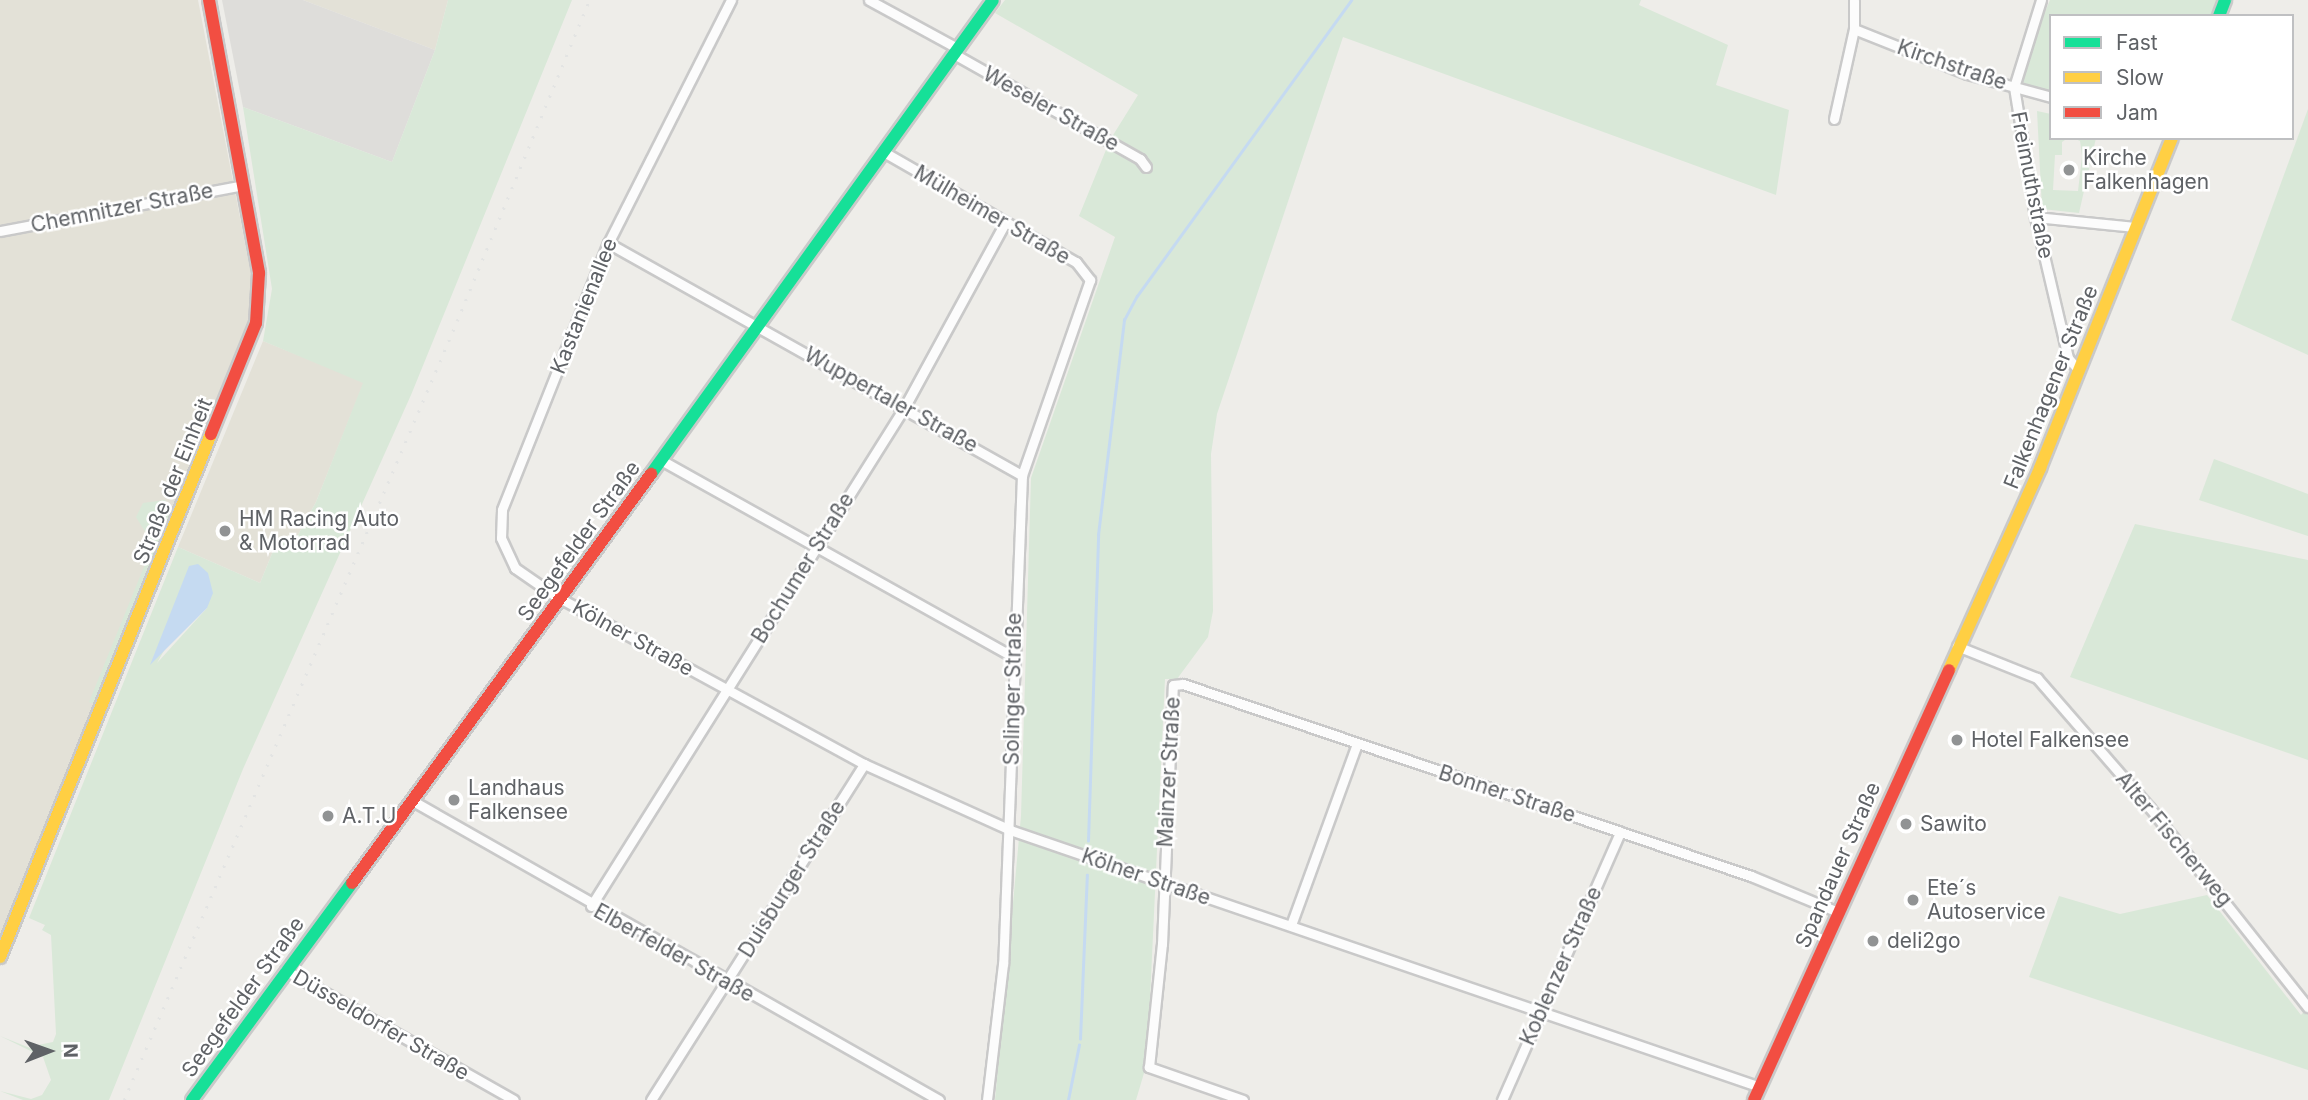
<!DOCTYPE html>
<meta charset="utf-8">
<style>
body{margin:0}
#map{position:relative;width:2308px;height:1100px;overflow:hidden;background:#eeede9;font-family:Inter,sans-serif}
div>[style]{position:absolute}
[style*='--x']{left:calc(var(--x)*1px);top:calc(var(--y)*1px);width:calc(var(--w)*1px);rotate:calc(var(--a)*1deg)}
.commercial>*{inset:0;background:#e3e1d7}
.industrial>*{inset:0;background:#deddda}
.green>*{inset:0;background:#d9e8d8}
.water>*{inset:0;background:#c5daf1}
.stream>*{height:2.5px;margin:-1.25px;padding:0 1.25px;transform-origin:1.25px;border-radius:1.25px;background:#c5daf1}
.roads{filter:drop-shadow(2px 0 #c9c9c9) drop-shadow(-2px 0 #c9c9c9) drop-shadow(0 2px #c9c9c9) drop-shadow(0 -2px #c9c9c9)}
.street>*{height:9px;margin:-4.5px;padding:0 4.5px;transform-origin:4.5px;border-radius:4.5px;background:#fcfcfc}
.fast>*{height:12px;margin:-6px;padding:0 6px;transform-origin:6px;border-radius:6px;background:#16e098}
.slow>*{height:12px;margin:-6px;padding:0 6px;transform-origin:6px;border-radius:6px;background:#ffcf43}
.jam>*{height:12px;margin:-6px;padding:0 6px;transform-origin:6px;border-radius:6px;background:#f24e42}
.rail>*{height:2.5px;margin-top:-1.25px;transform-origin:0;background:repeating-linear-gradient(90deg,#e3e4e3 0 2px,transparent 0 11px)}
.dots>*{width:19px;height:19px;translate:-50% -50%;box-sizing:border-box;border:4px solid #fff;border-radius:50%}
span{translate:-50% -50%;white-space:nowrap;text-align:center;line-height:1.15;-webkit-text-stroke:5px #fff;paint-order:stroke}
.street-label{font-size:21px;color:#5f6266}
.poi-label{font-size:21px;color:#5f6266}
.left{translate:0 -50%;text-align:left}
.legend{position:absolute;left:2049px;top:14px;width:245px;height:126px;box-sizing:border-box;background:#fff;border:2px solid #bfc0c2;margin:0;padding:9px 12px;list-style:none;font-size:21px;color:#5f6266}
.legend li{display:flex;align-items:center;gap:14px;height:35px}
.legend b{width:35px;border:2px solid #bfc0c2}
.north{position:absolute;left:14px;top:1016px;width:70px;height:70px;-webkit-text-stroke:5px #fff;paint-order:stroke;rotate:89deg;font-size:19px;font-weight:700;line-height:28px;text-align:center;color:#5f6266}
.north::after{content:'';display:block;margin:auto;width:24px;height:32px;background:#5f6266;clip-path:polygon(50% 0,100% 100%,50% 72%,0 100%)}
</style>
<div id="map">
<div class="commercial">
<div style="clip-path:polygon(0 0,198px 0,254px 290px,251px 322px,0 943px)"></div>
<div style="clip-path:polygon(303px 0,448px 0,435px 50px)"></div>
<div style="clip-path:polygon(263px 341px,364px 382px,316px 502px,293px 544px,278px 539px,260px 583px,178px 547px)"></div>
</div>
<div class="industrial">
<div style="clip-path:polygon(222px 0,303px 0,435px 50px,392px 162px,243px 107px)"></div>
</div>
<div class="green">
<div style="clip-path:polygon(evenodd,448px 0,572px 0,411px 395px,243px 769px,109px 1100px,23px 1100px,0 1091px,31px 1099px,42px 1095px,51px 1080px,43px 1057px,0 1036px,35px 1050px,38px 1045px,53px 1042px,56px 1034px,51px 935px,42px 930px,45px 925px,29px 918px,178px 547px,260px 583px,278px 539px,293px 544px,316px 502px,363px 383px,263px 341px,272px 289px,243px 107px,392px 162px,435px 50px,448px 0,208px 573px,207px 608px,157px 663px,208px 573px)"></div>
<div style="clip-path:polygon(1005px 0,1641px 0,1639px 5px,1728px 45px,1716px 85px,1789px 110px,1776px 195px,1343px 37px,1217px 414px,1211px 454px,1213px 611px,1208px 637px,1177px 679px,1165px 679px,1147px 1063px,1136px 1100px,995px 1100px,1021px 816px,1031px 478px,1115px 237px,1079px 216px,1110px 140px,1138px 95px,995px 13px)"></div>
<div style="clip-path:polygon(2050px 0,2218px 0,2212px 16px,2051px 16px,2051px 92px,2021px 82px,2021px 69px)"></div>
<div style="clip-path:polygon(2308px 109px,2308px 355px,2231px 320px)"></div>
<div style="clip-path:polygon(2037px 111px,2051px 114px,2051px 138px,2068px 138px,2062px 142px,2062px 155px,2055px 155px,2053px 190px,2078px 191px,2082px 156px,2080px 141px,2073px 138px,2096px 138px,2079px 213px,2042px 209px)"></div>
<div style="clip-path:polygon(2214px 459px,2308px 494px,2308px 536px,2199px 500px)"></div>
<div style="clip-path:polygon(165px 500px,175px 514px,97px 705px,89px 702px,150px 552px,149px 538px,136px 517px,143px 503px)"></div>
<div style="clip-path:polygon(2135px 524px,2308px 560px,2308px 760px,2070px 677px)"></div>
<div style="clip-path:polygon(2207px 895px,2301px 1015px,2308px 1007px,2308px 1070px,2029px 977px,2059px 896px,2120px 914px)"></div>
</div>
<div class="water">
<div style="clip-path:polygon(198px 564px,208px 573px,213px 593px,207px 608px,150px 665px,189px 566px)"></div>
</div>
<div class="stream">
<div style="--x:1088;--y:841;--w:306;--a:-88.1"></div>
<div style="--x:1098;--y:535;--w:217;--a:-83.1"></div>
<div style="--x:1124;--y:320;--w:27;--a:-62"></div>
<div style="--x:1137;--y:296;--w:365;--a:-54.1"></div>
<div style="--x:1080;--y:1039;--w:164;--a:-87.6"></div>
<div style="--x:1068;--y:1100;--w:56;--a:-78.7"></div>
</div>
<div class="roads">
<div class="street">
<div style="--x:731;--y:0;--w:272;--a:116.8"></div>
<div style="--x:608;--y:243;--w:287;--a:111.7"></div>
<div style="--x:502;--y:510;--w:28;--a:92"></div>
<div style="--x:501;--y:538;--w:33;--a:65"></div>
<div style="--x:515;--y:568;--w:47;--a:34.7"></div>
<div style="--x:554;--y:595;--w:353;--a:28.6"></div>
<div style="--x:864;--y:764;--w:160;--a:24.3"></div>
<div style="--x:1010;--y:830;--w:793;--a:18.91"></div>
<div style="--x:869;--y:0;--w:100;--a:28.6"></div>
<div style="--x:2041;--y:0;--w:91;--a:107.2"></div>
<div style="--x:2014;--y:87;--w:132;--a:80.8"></div>
<div style="--x:2035;--y:217;--w:145;--a:76.8"></div>
<div style="--x:2068;--y:358;--w:15;--a:48"></div>
<div style="--x:1854;--y:29;--w:122;--a:21.7"></div>
<div style="--x:1967;--y:74;--w:87;--a:15.3"></div>
<div style="--x:954;--y:54;--w:214;--a:29.4"></div>
<div style="--x:1140;--y:159;--w:10;--a:53"></div>
<div style="--x:1834;--y:119;--w:92;--a:-77.5"></div>
<div style="--x:1854;--y:29;--w:29;--a:-90"></div>
<div style="--x:882;--y:151;--w:224;--a:29.8"></div>
<div style="--x:1076;--y:262;--w:23;--a:52"></div>
<div style="--x:1090;--y:280;--w:207;--a:109.2"></div>
<div style="--x:1022;--y:475;--w:489;--a:92.2"></div>
<div style="--x:1003;--y:964;--w:137;--a:96.7"></div>
<div style="--x:2035;--y:217;--w:101;--a:5.7"></div>
<div style="--x:0;--y:231;--w:247;--a:-10.7"></div>
<div style="--x:608;--y:243;--w:475;--a:29.3"></div>
<div style="--x:661;--y:460;--w:404;--a:29.2"></div>
<div style="--x:1957;--y:646;--w:86;--a:21.8"></div>
<div style="--x:2037;--y:678;--w:172;--a:49"></div>
<div style="--x:2150;--y:808;--w:254;--a:51.6"></div>
<div style="--x:413;--y:801;--w:605;--a:29.62"></div>
<div style="--x:591;--y:906;--w:588;--a:-57.85"></div>
<div style="--x:904;--y:408;--w:211;--a:-61.4"></div>
<div style="--x:1291;--y:925;--w:190;--a:-70"></div>
<div style="--x:285;--y:970;--w:263;--a:29.6"></div>
<div style="--x:651;--y:1100;--w:398;--a:-57.6"></div>
<div style="--x:1243;--y:1100;--w:100;--a:-160.7"></div>
<div style="--x:1149;--y:1067;--w:124;--a:-84"></div>
<div style="--x:1162;--y:944;--w:259;--a:-87.6"></div>
<div style="--x:1173;--y:685;--w:10;--a:-6"></div>
<div style="--x:1183;--y:684;--w:600;--a:18.68"></div>
<div style="--x:1751;--y:876;--w:94;--a:22.5"></div>
<div style="--x:1502;--y:1100;--w:293;--a:-66.2"></div>
</div>
<div class="fast">
<div style="--x:2219;--y:16;--w:17;--a:-69"></div>
<div style="--x:651;--y:474;--w:584;--a:-54.19"></div>
<div style="--x:192;--y:1100;--w:270;--a:-53.6"></div>
</div>
<div class="slow">
<div style="--x:1949;--y:670;--w:222;--a:-65.7"></div>
<div style="--x:2040;--y:468;--w:355;--a:-68.2"></div>
<div style="--x:0;--y:957;--w:564;--a:-68.03"></div>
</div>
<div class="jam">
<div style="--x:209;--y:0;--w:278;--a:79.6"></div>
<div style="--x:259;--y:273;--w:50;--a:93.4"></div>
<div style="--x:256;--y:323;--w:120;--a:112.1"></div>
<div style="--x:352;--y:883;--w:507;--a:-53.83"></div>
<div style="--x:1754;--y:1100;--w:472;--a:-65.6"></div>
</div>
</div>
<div class="rail">
<div style="--x:124;--y:1100;--w:847;--a:-66.85"></div>
<div style="--x:457;--y:321;--w:347;--a:-67.6"></div>
</div>
<div class="dots">
<div style="left:2069px;top:170px;background:#919394"></div>
<div style="left:225px;top:531px;background:#919394"></div>
<div style="left:1957px;top:740px;background:#919394"></div>
<div style="left:454px;top:800px;background:#919394"></div>
<div style="left:328px;top:816px;background:#919394"></div>
<div style="left:1906px;top:824px;background:#919394"></div>
<div style="left:1913px;top:900px;background:#919394"></div>
<div style="left:1873px;top:941px;background:#919394"></div>
</div>
<div class="street-label">
<span style="left:1952px;top:65px;rotate:19deg">Kirchstraße</span>
<span style="left:1051px;top:109px;rotate:29deg">Weseler Straße</span>
<span style="left:2032px;top:185px;rotate:79deg">Freimuthstraße</span>
<span style="left:122px;top:208px;rotate:-11deg">Chemnitzer Straße</span>
<span style="left:992px;top:215px;rotate:30deg">Mülheimer Straße</span>
<span style="left:584px;top:306px;rotate:-68deg">Kastanienallee</span>
<span style="left:2051px;top:387px;rotate:-68deg">Falkenhagener Straße</span>
<span style="left:891px;top:400px;rotate:29deg">Wuppertaler Straße</span>
<span style="left:173px;top:481px;rotate:-68deg">Straße der Einheit</span>
<span style="left:579px;top:541px;rotate:-54deg">Seegefelder Straße</span>
<span style="left:803px;top:568px;rotate:-58deg">Bochumer Straße</span>
<span style="left:633px;top:638px;rotate:29deg">Kölner Straße</span>
<span style="left:1013px;top:689px;rotate:-89deg">Solinger Straße</span>
<span style="left:1169px;top:772px;rotate:-87deg">Mainzer Straße</span>
<span style="left:1507px;top:794px;rotate:18deg">Bonner Straße</span>
<span style="left:2174px;top:839px;rotate:50deg">Alter Fischerweg</span>
<span style="left:1838px;top:865px;rotate:-66deg">Spandauer Straße</span>
<span style="left:1146px;top:877px;rotate:19deg">Kölner Straße</span>
<span style="left:792px;top:879px;rotate:-58deg">Duisburger Straße</span>
<span style="left:674px;top:953px;rotate:29deg">Elberfelder Straße</span>
<span style="left:1561px;top:966px;rotate:-66deg">Koblenzer Straße</span>
<span style="left:243px;top:997px;rotate:-54deg">Seegefelder Straße</span>
<span style="left:381px;top:1025px;rotate:30deg">Düsseldorfer Straße</span>
</div>
<div class="poi-label">
<span class="left" style="left:2083px;top:170px">Kirche<br>Falkenhagen</span>
<span class="left" style="left:239px;top:531px">HM Racing Auto<br>&amp; Motorrad</span>
<span class="left" style="left:1971px;top:740px">Hotel Falkensee</span>
<span class="left" style="left:468px;top:800px">Landhaus<br>Falkensee</span>
<span class="left" style="left:342px;top:816px">A.T.U</span>
<span class="left" style="left:1920px;top:824px">Sawito</span>
<span class="left" style="left:1927px;top:900px">Ete´s<br>Autoservice</span>
<span class="left" style="left:1887px;top:941px">deli2go</span>
</div>
<ul class="legend">
<li><b style="height:9px;background:#16e098"></b>Fast</li>
<li><b style="height:9px;background:#ffcf43"></b>Slow</li>
<li><b style="height:9px;background:#f24e42"></b>Jam</li>
</ul>
<div class="north">N</div>
</div>
